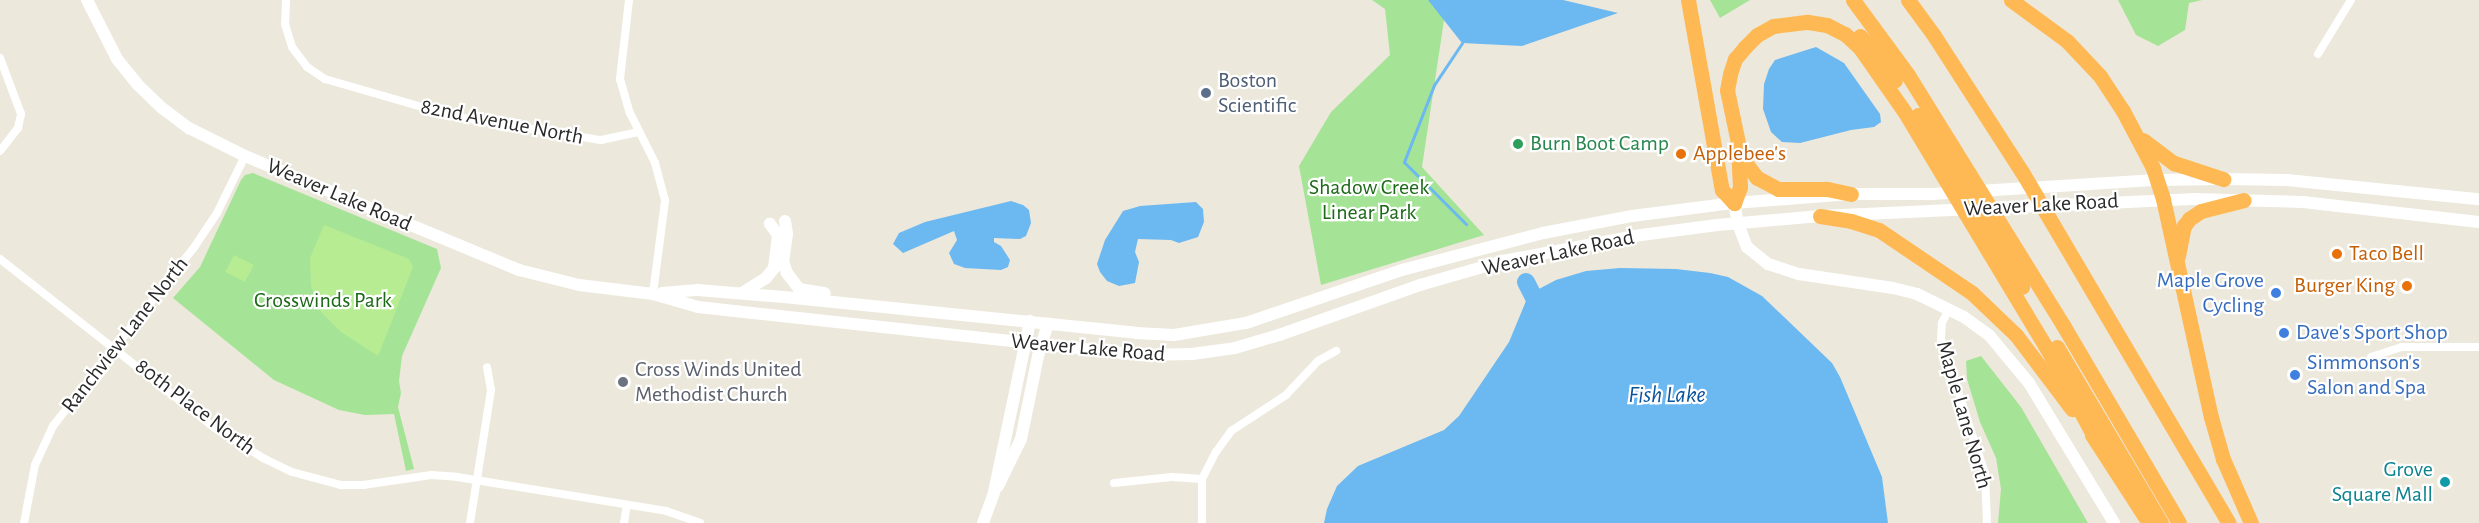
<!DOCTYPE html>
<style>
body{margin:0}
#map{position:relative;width:2479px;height:523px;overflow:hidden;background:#ece8db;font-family:"Alegreya Sans",sans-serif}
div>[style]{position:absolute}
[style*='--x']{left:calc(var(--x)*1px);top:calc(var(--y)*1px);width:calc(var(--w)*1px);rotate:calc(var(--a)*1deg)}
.green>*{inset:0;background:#a5e496}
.pitch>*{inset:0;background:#b7ec92;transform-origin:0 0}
.water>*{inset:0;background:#6cb8f1}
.stream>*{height:3px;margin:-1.5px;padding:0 1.5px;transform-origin:1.5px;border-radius:1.5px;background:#6cb8f1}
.river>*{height:18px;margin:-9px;padding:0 9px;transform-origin:9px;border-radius:9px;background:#6cb8f1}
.street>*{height:8px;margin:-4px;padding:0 4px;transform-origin:4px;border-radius:4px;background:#fff}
.secondary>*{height:12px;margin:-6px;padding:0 6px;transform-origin:6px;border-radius:6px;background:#fff}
.highway>*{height:15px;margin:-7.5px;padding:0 7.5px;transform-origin:7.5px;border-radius:7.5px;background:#ffb954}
.dots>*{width:16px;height:16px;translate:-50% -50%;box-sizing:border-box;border:3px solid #fff;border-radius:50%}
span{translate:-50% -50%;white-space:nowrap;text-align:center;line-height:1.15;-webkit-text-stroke:4.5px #fff;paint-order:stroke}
.service-label{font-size:22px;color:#4e5e75}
.left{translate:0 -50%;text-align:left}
.street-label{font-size:22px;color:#2a2a2a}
.leisure-label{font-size:22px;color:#27864d}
.food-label{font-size:22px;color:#c56008}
.right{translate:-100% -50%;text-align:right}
.park-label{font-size:22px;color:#1c6918}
.shop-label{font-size:22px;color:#366cbe}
.worship-label{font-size:22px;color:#5b616d}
.culture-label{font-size:22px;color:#0d838f}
.water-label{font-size:24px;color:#0a539d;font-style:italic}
</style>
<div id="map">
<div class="green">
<div style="clip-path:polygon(1372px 0,1447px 0,1422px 167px,1484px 235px,1321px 285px,1299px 166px,1331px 112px,1390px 55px,1385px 9px)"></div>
<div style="clip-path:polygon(1710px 0,1750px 0,1720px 18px)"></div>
<div style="clip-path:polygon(2118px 0,2202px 0,2189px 3px,2185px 30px,2158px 46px,2136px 35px)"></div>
<div style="clip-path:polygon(253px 173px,437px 249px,441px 268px,402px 356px,399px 381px,401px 393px,398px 407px,414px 469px,406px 471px,394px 414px,365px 415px,339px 410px,274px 380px,173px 298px,200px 267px,241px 180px,245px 175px)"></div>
<div style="clip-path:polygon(1981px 356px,2021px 407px,2088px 523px,1998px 523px,2001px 489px,1996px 458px,1980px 422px,1967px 379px,1966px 361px)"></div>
</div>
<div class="pitch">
<div style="clip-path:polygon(324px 225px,409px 259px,413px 267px,378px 356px,341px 332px,321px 312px,311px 286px,310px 258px)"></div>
<div style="left:234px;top:255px;width:22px;height:19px;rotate:27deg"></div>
</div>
<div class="water">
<div style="clip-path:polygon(1428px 0,1563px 0,1618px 13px,1522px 46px,1462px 43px)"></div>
<div style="clip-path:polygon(1816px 47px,1844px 63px,1880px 114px,1881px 122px,1874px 127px,1851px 130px,1800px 143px,1782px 142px,1771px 132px,1763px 109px,1764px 84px,1769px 69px,1775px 60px)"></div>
<div style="clip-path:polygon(1011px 201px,1023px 205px,1029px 210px,1031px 223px,1026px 236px,1020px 239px,994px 238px,994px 242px,1001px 246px,1010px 260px,1008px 267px,1001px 270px,965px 268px,954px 264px,949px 253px,957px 240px,954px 231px,903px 253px,893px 244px,899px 233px,925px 222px)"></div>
<div style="clip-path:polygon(1196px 202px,1203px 209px,1204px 222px,1198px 237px,1179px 243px,1171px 240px,1138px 239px,1135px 252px,1139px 262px,1135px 283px,1119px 286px,1107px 281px,1100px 272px,1097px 264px,1105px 240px,1123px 211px,1140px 206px)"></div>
<div style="clip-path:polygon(1620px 268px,1676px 269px,1710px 273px,1728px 277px,1762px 296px,1832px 363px,1840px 377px,1882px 477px,1888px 523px,1324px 523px,1327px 509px,1337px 486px,1358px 466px,1444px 430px,1459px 416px,1509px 342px,1526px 301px,1537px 290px,1556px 280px,1586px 271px)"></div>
</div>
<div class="stream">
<div style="--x:1462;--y:43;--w:50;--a:123.7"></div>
<div style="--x:1434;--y:85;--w:83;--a:111.3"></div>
<div style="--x:1404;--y:162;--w:88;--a:45"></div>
</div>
<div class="river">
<div style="--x:1526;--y:282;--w:39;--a:63"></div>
</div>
<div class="street">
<div style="--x:286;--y:0;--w:24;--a:92"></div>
<div style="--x:285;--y:24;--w:24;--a:73"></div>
<div style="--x:292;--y:47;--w:25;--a:53"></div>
<div style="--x:307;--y:67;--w:22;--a:34"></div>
<div style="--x:325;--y:79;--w:137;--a:16.1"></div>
<div style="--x:457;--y:117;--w:146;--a:9.1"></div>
<div style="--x:601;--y:140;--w:39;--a:-12"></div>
<div style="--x:629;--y:0;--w:80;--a:96.5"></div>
<div style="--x:620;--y:79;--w:35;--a:74"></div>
<div style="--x:630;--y:113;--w:56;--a:63.4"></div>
<div style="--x:655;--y:163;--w:39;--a:75"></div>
<div style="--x:665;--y:201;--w:94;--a:97.4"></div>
<div style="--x:2318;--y:54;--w:63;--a:-58.6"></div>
<div style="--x:0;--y:58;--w:60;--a:69.4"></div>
<div style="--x:21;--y:114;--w:14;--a:102"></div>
<div style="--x:18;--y:128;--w:29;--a:128"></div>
<div style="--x:0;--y:259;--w:273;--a:38.2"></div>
<div style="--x:215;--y:428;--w:57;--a:32"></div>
<div style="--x:263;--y:458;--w:32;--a:26"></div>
<div style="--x:292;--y:472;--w:51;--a:14.9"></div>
<div style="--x:341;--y:485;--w:22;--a:0"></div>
<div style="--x:363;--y:485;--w:69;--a:-8.4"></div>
<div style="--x:431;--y:475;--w:26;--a:4"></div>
<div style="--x:457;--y:477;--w:212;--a:9.2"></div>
<div style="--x:666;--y:511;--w:36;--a:19"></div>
<div style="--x:1949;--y:309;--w:16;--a:117"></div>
<div style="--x:1942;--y:323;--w:16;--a:94"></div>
<div style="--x:1941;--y:339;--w:142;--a:71.9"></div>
<div style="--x:1985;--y:474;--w:49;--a:87.7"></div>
<div style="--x:2371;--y:357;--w:33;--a:-18"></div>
<div style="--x:2402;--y:347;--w:77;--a:0"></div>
<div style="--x:1114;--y:483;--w:58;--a:-5.9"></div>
<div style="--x:1172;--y:477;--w:30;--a:4"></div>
<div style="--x:24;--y:523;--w:59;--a:-79.3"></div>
<div style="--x:35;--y:465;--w:43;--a:-65.2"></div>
<div style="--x:53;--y:426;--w:226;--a:-51.7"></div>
<div style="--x:193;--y:249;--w:43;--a:-56.3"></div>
<div style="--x:217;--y:213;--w:64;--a:-63.8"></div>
<div style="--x:470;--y:523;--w:135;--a:-81"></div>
<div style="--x:491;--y:390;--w:23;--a:-100"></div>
<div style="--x:624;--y:523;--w:18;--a:-81"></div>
<div style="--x:1202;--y:523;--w:44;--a:-90"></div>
<div style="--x:1202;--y:479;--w:30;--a:-63"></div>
<div style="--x:1216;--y:452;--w:26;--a:-54"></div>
<div style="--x:1231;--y:431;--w:66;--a:-33.2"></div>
<div style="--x:1286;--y:395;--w:47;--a:-46.7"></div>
<div style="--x:1318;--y:361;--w:21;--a:-29"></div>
</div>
<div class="secondary">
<div style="--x:87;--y:0;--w:66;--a:63"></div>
<div style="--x:117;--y:59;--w:33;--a:51"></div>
<div style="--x:138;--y:85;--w:33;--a:44"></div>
<div style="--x:162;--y:108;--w:34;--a:37"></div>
<div style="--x:189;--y:128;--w:63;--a:26.6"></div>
<div style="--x:245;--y:156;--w:297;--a:22.6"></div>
<div style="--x:519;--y:270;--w:62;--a:14"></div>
<div style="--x:579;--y:285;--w:75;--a:6.9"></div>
<div style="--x:653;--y:294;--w:47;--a:16.1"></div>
<div style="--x:698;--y:307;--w:448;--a:6.2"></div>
<div style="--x:1143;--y:355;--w:49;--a:-1.2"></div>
<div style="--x:1192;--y:354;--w:43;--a:-7.9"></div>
<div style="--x:1235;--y:348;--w:46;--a:-16.5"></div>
<div style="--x:1279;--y:335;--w:150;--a:-19.5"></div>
<div style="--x:1420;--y:285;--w:86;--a:-16.1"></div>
<div style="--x:1503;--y:261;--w:140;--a:-10.7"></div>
<div style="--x:1641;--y:235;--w:77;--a:-7.5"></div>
<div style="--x:1717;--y:225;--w:103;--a:-5"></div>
<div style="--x:1820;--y:216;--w:372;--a:-2.6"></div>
<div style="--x:2192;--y:199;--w:111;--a:1.5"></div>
<div style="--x:2303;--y:202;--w:177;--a:6.5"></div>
<div style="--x:1734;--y:203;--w:21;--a:79"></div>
<div style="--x:1738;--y:224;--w:25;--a:69"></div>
<div style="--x:1747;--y:247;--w:27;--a:39"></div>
<div style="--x:1768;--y:264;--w:33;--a:18"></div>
<div style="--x:1799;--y:274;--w:95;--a:8.5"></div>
<div style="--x:1893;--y:288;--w:25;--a:14"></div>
<div style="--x:1917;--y:294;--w:52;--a:26.1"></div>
<div style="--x:1964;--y:317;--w:31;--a:36"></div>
<div style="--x:1989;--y:335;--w:62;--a:50.2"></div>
<div style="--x:2029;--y:383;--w:164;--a:58.7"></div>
<div style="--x:785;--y:221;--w:13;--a:81"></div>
<div style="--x:787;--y:234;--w:27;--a:98"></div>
<div style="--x:783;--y:261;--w:13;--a:72"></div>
<div style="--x:787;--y:273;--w:20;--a:53"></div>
<div style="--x:799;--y:289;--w:26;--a:9"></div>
<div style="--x:662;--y:293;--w:36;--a:-5"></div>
<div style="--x:698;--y:290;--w:86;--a:4.7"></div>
<div style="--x:784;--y:297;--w:354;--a:5.8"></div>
<div style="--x:1136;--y:333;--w:38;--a:3"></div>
<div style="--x:1174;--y:335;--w:73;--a:-9.5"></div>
<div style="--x:1246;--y:323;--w:165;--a:-18.8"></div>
<div style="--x:1402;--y:270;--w:146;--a:-14.7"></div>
<div style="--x:1543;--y:233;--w:91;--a:-10.8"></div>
<div style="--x:1632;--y:216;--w:103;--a:-7.3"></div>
<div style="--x:1734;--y:203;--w:117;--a:-4.4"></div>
<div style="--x:1851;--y:194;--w:81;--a:0"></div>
<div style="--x:1932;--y:194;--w:225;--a:-3.6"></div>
<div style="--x:2157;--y:180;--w:66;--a:-0.9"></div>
<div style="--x:2223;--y:179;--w:64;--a:0.9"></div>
<div style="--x:2287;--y:180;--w:193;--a:5.7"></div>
<div style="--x:742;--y:293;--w:28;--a:-32"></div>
<div style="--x:766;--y:278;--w:13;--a:-51"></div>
<div style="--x:774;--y:268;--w:33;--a:-83"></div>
<div style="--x:778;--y:235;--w:14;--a:-126"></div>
<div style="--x:998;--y:486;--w:52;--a:-63.9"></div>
<div style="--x:1021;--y:439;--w:85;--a:-78.4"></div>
<div style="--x:1038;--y:356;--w:34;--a:-73"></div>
<div style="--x:983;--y:523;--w:33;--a:-70"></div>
<div style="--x:994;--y:492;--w:175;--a:-78.1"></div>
</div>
<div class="highway">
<div style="--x:1688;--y:0;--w:193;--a:79.9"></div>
<div style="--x:1722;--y:190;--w:18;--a:47"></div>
<div style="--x:1734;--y:203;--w:17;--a:-69"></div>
<div style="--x:1740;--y:187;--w:33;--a:-93"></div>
<div style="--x:1853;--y:0;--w:93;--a:53.7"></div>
<div style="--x:1908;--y:75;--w:294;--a:58.2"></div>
<div style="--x:2063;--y:325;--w:229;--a:59.6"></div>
<div style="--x:1908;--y:0;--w:42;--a:53.7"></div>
<div style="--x:1933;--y:34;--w:164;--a:57.2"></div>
<div style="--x:2022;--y:172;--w:407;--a:59.5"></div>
<div style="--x:2011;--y:0;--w:69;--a:36.2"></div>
<div style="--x:2067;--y:41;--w:48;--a:46.7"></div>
<div style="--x:2100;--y:76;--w:42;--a:56.7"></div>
<div style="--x:2123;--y:111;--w:64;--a:62.2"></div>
<div style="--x:2153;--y:168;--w:33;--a:72"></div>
<div style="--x:2163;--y:199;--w:223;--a:77.6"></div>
<div style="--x:2211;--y:417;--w:44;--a:74.1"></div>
<div style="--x:2223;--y:459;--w:70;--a:66.4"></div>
<div style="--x:1860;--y:36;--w:23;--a:45"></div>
<div style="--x:1876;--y:52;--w:34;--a:56"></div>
<div style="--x:1918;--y:115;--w:201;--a:58.8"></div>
<div style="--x:2143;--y:140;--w:39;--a:37"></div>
<div style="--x:2174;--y:163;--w:52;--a:18.1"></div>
<div style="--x:1851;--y:194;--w:25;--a:-168"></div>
<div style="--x:1827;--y:189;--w:49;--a:180"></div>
<div style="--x:1778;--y:189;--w:24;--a:-152"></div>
<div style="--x:1757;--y:178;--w:26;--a:-127"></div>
<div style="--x:1741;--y:157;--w:68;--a:-101.8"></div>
<div style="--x:1727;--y:90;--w:16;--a:-79"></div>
<div style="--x:1730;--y:74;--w:16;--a:-72"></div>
<div style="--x:1735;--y:59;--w:16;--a:-50"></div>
<div style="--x:1745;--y:47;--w:17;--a:-45"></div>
<div style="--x:1757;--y:35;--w:18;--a:-29"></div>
<div style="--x:1773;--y:26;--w:35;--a:-7"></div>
<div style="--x:1808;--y:22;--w:19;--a:9"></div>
<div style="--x:1827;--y:25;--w:20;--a:27"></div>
<div style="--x:1845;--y:34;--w:21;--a:43"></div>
<div style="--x:1860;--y:48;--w:77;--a:55.1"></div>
<div style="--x:1904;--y:111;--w:286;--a:59"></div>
<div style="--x:2051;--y:356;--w:98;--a:61.9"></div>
<div style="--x:1820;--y:216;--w:31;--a:9"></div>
<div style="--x:1851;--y:221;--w:29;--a:18"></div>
<div style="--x:1879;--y:230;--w:112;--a:34.1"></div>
<div style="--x:1972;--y:293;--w:61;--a:43.7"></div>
<div style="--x:2016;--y:335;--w:93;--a:52.9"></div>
<div style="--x:2178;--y:256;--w:31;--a:-79"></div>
<div style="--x:2184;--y:226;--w:9;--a:-54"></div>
<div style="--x:2189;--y:219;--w:14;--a:-34"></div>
<div style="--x:2201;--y:211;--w:44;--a:-14.3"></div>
<div style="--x:2057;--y:347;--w:204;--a:59.4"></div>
<div style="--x:2092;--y:435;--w:105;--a:57.1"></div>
</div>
<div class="dots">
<div style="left:1206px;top:93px;background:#5c6f8a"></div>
<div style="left:1518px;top:144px;background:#2e9e5b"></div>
<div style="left:1681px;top:154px;background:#e8710a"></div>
<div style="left:2337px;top:254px;background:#e8710a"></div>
<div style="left:2407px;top:286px;background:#e8710a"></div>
<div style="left:2276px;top:293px;background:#3f7fe0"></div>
<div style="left:2284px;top:333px;background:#3f7fe0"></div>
<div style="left:2295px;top:375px;background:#3f7fe0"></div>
<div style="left:623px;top:382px;background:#6b7280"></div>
<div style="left:2445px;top:482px;background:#0f9aa8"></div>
</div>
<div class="service-label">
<span class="left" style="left:1218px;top:93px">Boston<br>Scientific</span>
</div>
<div class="street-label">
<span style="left:502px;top:122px;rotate:11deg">82nd Avenue North</span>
<span style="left:339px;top:195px;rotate:23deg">Weaver Lake Road</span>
<span style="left:2041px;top:205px;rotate:-3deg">Weaver Lake Road</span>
<span style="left:1558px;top:253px;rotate:-12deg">Weaver Lake Road</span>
<span style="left:125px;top:335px;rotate:-52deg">Ranchview Lane North</span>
<span style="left:1088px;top:348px;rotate:5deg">Weaver Lake Road</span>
<span style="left:195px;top:407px;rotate:37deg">80th Place North</span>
<span style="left:1964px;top:415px;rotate:74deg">Maple Lane North</span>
</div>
<div class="leisure-label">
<span class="left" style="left:1530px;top:144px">Burn Boot Camp</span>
</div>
<div class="food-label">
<span class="left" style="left:1693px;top:154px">Applebee's</span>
<span class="left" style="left:2349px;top:254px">Taco Bell</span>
<span class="right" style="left:2395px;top:286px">Burger King</span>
</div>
<div class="park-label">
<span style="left:1369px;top:200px">Shadow Creek<br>Linear Park</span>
<span style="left:323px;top:301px">Crosswinds Park</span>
</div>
<div class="shop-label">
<span class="right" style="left:2264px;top:293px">Maple Grove<br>Cycling</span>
<span class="left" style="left:2296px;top:333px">Dave's Sport Shop</span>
<span class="left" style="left:2307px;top:375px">Simmonson's<br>Salon and Spa</span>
</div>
<div class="worship-label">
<span class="left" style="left:635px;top:382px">Cross Winds United<br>Methodist Church</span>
</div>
<div class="culture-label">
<span class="right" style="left:2433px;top:482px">Grove<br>Square Mall</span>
</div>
<div class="water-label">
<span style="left:1667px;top:396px">Fish Lake</span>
</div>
</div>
